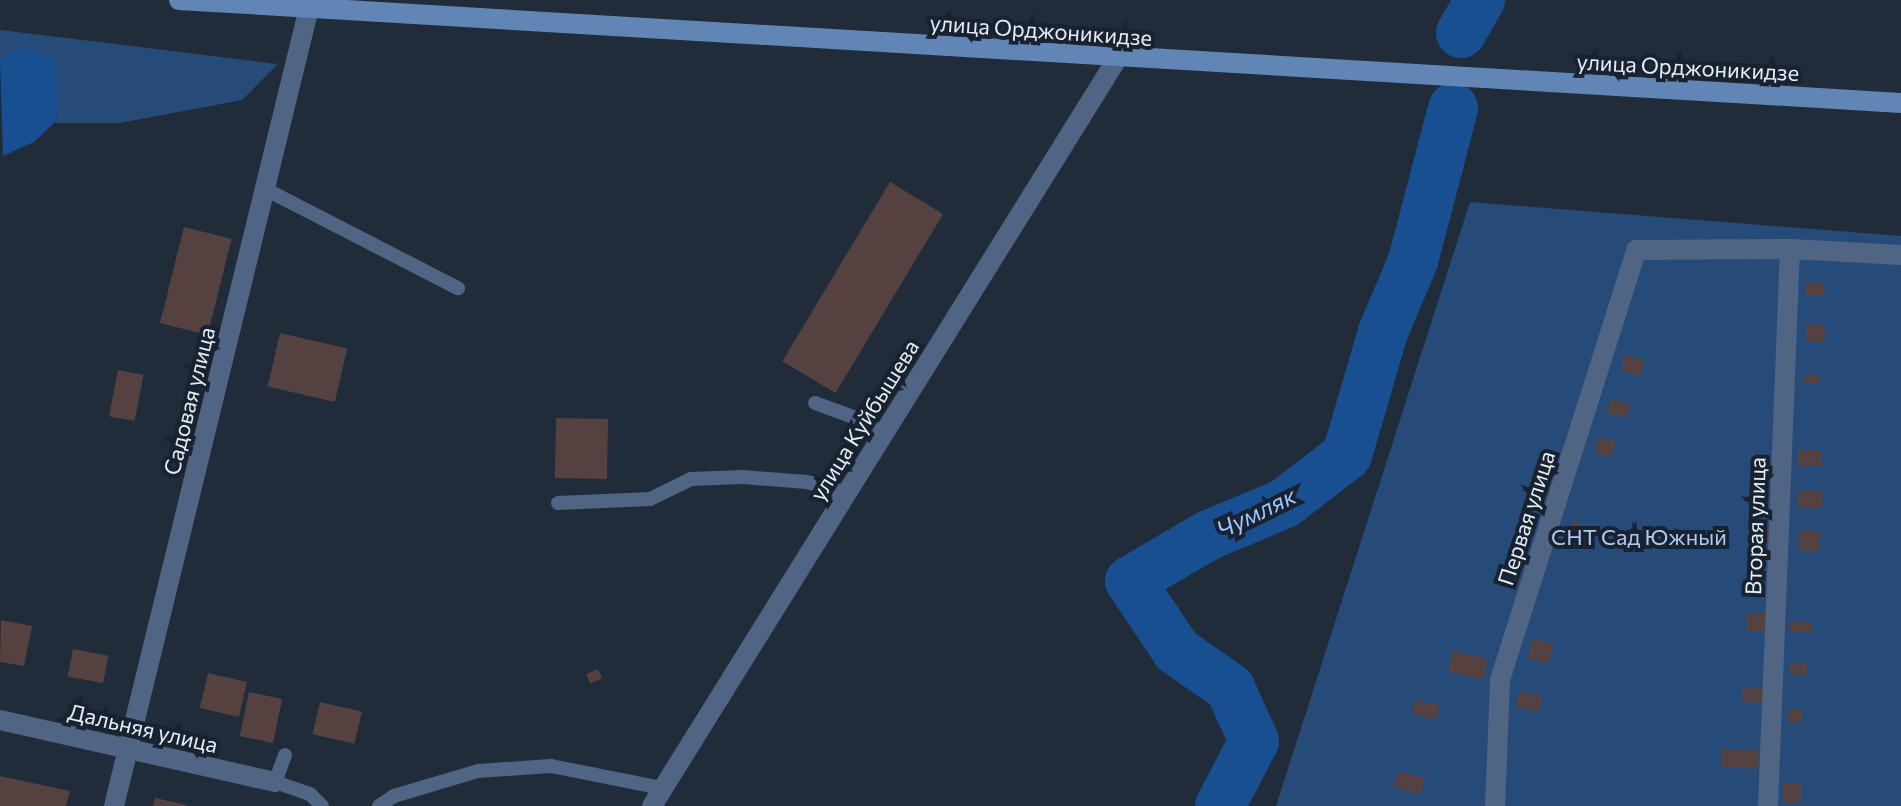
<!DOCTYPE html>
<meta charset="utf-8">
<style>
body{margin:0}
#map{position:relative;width:1901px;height:806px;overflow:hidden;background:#212c3a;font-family:Commissioner,sans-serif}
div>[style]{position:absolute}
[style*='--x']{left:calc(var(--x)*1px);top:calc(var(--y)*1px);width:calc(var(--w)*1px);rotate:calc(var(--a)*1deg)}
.green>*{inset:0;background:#274b79}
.water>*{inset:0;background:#184f91}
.river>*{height:50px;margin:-25px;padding:0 25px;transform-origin:25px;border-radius:25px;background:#184f91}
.building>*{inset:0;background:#564141;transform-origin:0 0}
.lane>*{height:14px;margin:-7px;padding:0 7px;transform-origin:7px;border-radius:7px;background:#4f6583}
.street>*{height:20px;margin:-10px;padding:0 10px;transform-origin:10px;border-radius:10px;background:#4f6583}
.secondary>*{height:20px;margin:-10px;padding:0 10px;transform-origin:10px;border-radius:10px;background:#6185b5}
span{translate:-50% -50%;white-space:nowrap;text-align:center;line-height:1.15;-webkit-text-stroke:8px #182230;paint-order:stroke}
.street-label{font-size:22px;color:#e6edf6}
.park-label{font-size:22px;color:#aecaf0}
.water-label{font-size:24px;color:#9cc6fe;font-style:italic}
</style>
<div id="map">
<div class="green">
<div style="clip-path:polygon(0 30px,278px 64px,242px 100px,120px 123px,54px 123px,59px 105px,26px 46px,0 59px)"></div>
<div style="clip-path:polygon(1470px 202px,1901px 236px,1901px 806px,1276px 806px)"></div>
</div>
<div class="water">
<div style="clip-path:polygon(26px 46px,54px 60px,59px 105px,54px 123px,34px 142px,3px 156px,0 59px)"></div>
</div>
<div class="river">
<div style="--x:1461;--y:33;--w:38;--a:-60"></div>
<div style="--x:1220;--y:806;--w:73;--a:-62.4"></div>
<div style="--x:1254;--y:741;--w:58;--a:-114.4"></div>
<div style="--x:1230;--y:688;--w:65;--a:-145.1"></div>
<div style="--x:1177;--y:651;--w:84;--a:-123.9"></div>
<div style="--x:1130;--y:581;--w:91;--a:-30.2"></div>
<div style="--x:1209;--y:535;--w:82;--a:-22.8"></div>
<div style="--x:1285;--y:503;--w:78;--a:-37.7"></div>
<div style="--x:1347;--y:455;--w:128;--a:-73.7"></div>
<div style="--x:1383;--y:332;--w:77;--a:-67.1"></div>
<div style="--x:1413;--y:261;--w:158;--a:-75.3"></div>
</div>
<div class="building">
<div style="left:890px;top:182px;width:62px;height:209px;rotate:31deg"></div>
<div style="left:184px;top:227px;width:49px;height:99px;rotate:14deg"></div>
<div style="left:1806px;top:283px;width:18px;height:13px"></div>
<div style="left:1807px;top:324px;width:18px;height:17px;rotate:3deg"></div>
<div style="left:280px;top:333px;width:69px;height:55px;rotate:13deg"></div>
<div style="left:1625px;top:355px;width:20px;height:16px;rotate:15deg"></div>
<div style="left:118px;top:370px;width:26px;height:47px;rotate:11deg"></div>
<div style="left:1803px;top:375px;width:16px;height:8px"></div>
<div style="left:1610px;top:400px;width:20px;height:14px;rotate:11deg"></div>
<div style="left:556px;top:418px;width:52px;height:60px;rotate:1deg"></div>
<div style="left:1598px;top:437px;width:18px;height:16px;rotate:13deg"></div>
<div style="left:1798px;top:450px;width:23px;height:16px"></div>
<div style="left:1798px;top:491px;width:24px;height:17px"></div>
<div style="left:1572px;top:522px;width:20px;height:12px;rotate:15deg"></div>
<div style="left:1755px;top:527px;width:23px;height:16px;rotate:2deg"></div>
<div style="left:1800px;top:530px;width:20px;height:21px;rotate:3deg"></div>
<div style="left:1747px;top:613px;width:19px;height:19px"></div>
<div style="clip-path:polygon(1px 620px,32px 626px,24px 666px,0 662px)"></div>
<div style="left:1790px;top:621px;width:22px;height:11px;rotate:3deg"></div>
<div style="left:1532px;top:639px;width:22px;height:20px;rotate:13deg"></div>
<div style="left:73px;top:649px;width:36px;height:28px;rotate:11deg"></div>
<div style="left:1453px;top:651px;width:36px;height:21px;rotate:13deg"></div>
<div style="left:1790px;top:663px;width:17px;height:12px"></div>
<div style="left:598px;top:669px;width:10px;height:13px;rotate:66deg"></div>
<div style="left:208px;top:673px;width:40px;height:36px;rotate:13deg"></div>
<div style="left:1743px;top:688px;width:20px;height:14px;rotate:3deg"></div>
<div style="left:1520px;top:691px;width:23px;height:16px;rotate:13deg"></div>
<div style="left:249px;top:692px;width:34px;height:45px;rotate:12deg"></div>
<div style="left:1415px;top:700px;width:25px;height:14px;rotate:12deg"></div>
<div style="left:320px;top:702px;width:43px;height:33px;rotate:13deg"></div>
<div style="left:1788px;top:709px;width:14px;height:13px"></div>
<div style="left:1722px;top:749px;width:37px;height:18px;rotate:2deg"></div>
<div style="left:1397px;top:772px;width:28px;height:16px;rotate:13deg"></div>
<div style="clip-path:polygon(0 776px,70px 791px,66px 806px,0 806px)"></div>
<div style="left:1783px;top:783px;width:18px;height:19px"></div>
<div style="clip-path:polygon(155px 798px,187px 805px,187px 806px,153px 806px)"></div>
</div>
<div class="lane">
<div style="--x:265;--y:189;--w:217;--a:27.2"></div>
<div style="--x:815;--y:403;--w:55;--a:20.1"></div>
<div style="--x:867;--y:422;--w:20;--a:41"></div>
<div style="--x:558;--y:503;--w:92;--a:-2.5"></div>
<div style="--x:650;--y:499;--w:46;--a:-26"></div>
<div style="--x:691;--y:479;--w:52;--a:-2.2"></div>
<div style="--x:743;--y:477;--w:64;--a:4.5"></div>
<div style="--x:807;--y:482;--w:41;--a:15.8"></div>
<div style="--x:285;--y:755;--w:29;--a:110"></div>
<div style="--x:275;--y:782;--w:37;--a:19"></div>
<div style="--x:310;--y:794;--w:17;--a:45"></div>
<div style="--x:379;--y:806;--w:18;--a:-34"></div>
<div style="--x:394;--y:796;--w:88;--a:-16.6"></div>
<div style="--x:478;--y:771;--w:73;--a:-3.9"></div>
<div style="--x:551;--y:766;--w:112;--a:11.3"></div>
</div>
<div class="street">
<div style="--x:0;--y:720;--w:282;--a:12.7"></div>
<div style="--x:114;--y:806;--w:821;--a:-76.27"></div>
<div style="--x:652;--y:806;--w:880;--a:-58.1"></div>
<div style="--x:1495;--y:806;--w:126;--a:-87.7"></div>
<div style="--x:1500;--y:680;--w:451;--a:-72.4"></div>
<div style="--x:1636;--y:250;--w:154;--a:-0.4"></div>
<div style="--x:1790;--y:249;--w:111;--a:3.1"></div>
<div style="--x:1768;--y:806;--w:557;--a:-87.74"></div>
</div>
<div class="secondary">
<div style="--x:179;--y:0;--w:1725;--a:3.42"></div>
</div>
<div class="street-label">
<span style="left:1041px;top:30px;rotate:4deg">улица Орджоникидзе</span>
<span style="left:1688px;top:67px;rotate:3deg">улица Орджоникидзе</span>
<span style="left:189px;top:401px;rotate:-76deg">Садовая улица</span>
<span style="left:864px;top:420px;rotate:-58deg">улица Куйбышева</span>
<span style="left:1526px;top:518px;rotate:-72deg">Первая улица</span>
<span style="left:1755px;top:526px;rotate:-88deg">Вторая улица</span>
<span style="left:143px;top:728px;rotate:13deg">Дальняя улица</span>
</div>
<div class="park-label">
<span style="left:1639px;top:537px">СНТ Сад Южный</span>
</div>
<div class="water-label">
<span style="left:1256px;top:512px;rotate:-26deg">Чумляк</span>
</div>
</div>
